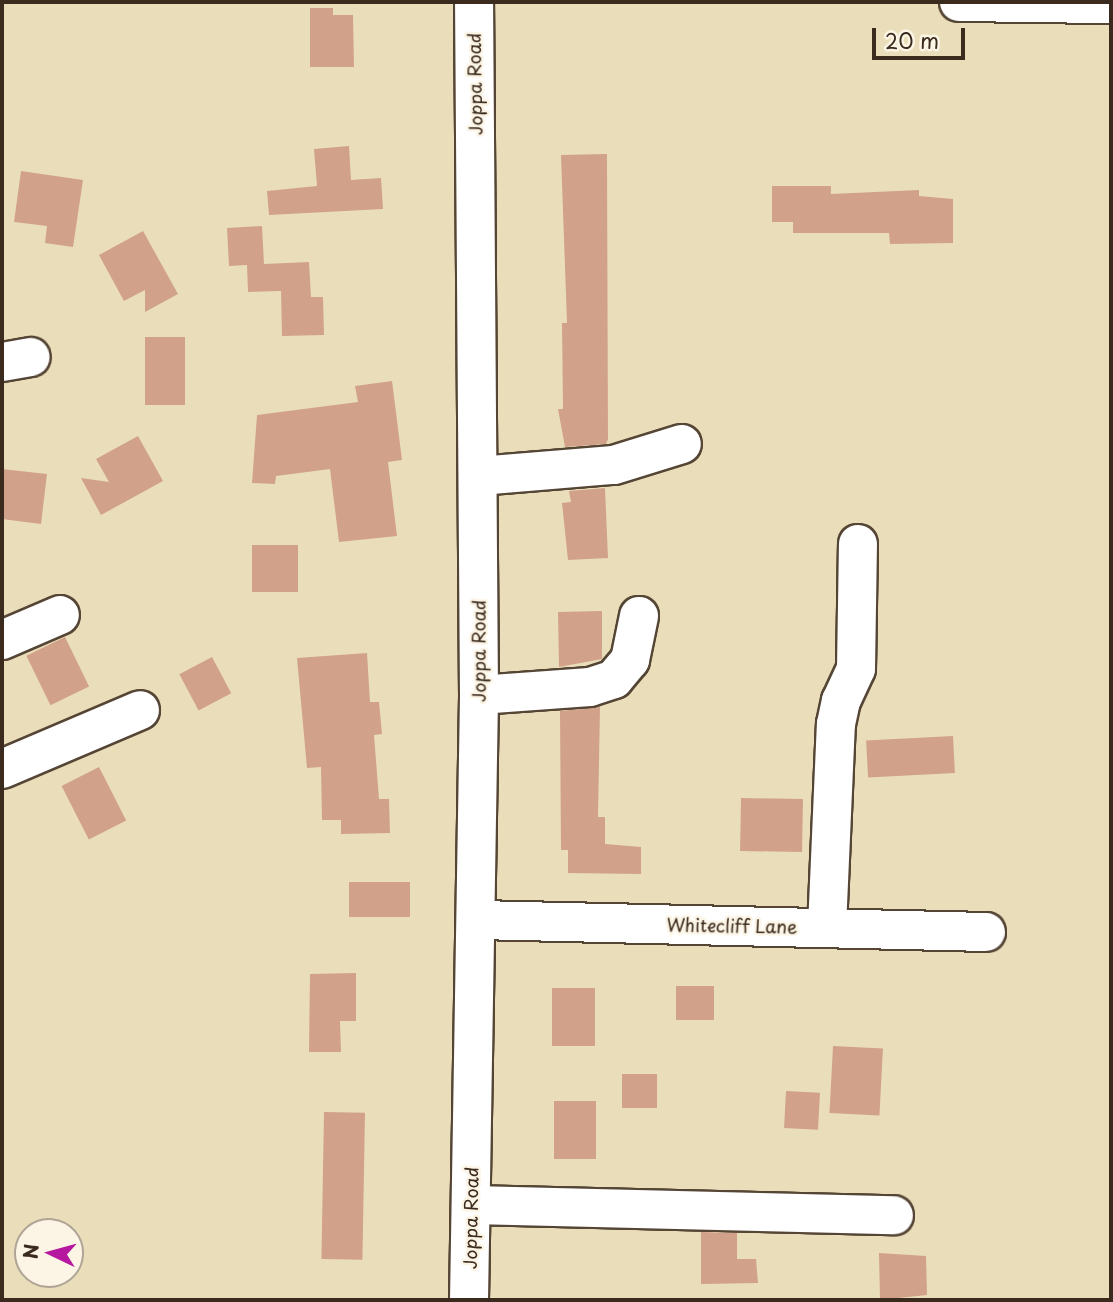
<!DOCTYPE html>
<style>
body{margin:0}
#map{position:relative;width:1113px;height:1302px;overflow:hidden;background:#eadeba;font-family:"Playpen Sans",sans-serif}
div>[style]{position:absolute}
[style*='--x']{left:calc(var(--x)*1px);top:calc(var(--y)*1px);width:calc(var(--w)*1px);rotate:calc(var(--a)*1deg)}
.building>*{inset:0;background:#d1a18a;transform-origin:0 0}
.roads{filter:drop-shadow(2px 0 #554535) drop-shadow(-2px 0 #554535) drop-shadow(0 2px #554535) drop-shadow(0 -2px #554535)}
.minor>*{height:38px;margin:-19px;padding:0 19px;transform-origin:19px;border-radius:19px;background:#fff}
.major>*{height:38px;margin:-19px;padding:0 19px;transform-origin:19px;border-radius:19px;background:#fff}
span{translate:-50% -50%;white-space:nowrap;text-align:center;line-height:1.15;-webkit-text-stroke:5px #fcf5e5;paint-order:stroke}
.street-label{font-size:18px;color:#3b2a1e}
.frame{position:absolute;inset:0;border:4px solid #3b2a1e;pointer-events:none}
.north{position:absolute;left:14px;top:1218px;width:70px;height:70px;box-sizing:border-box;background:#fcf5e5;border:2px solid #afa495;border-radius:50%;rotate:275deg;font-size:19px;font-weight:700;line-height:28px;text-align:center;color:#3b2a1e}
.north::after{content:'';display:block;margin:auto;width:24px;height:32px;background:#b5179e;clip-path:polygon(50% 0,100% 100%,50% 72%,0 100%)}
.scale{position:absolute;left:872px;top:28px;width:93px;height:32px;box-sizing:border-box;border:4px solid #3b2a1e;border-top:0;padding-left:9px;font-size:21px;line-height:24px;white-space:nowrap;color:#3b2a1e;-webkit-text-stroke:5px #fcf5e5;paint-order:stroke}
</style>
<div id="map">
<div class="building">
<div style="clip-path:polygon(310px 8px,333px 8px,333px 15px,353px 15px,354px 67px,310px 67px)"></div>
<div style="clip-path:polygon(349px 146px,351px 180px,381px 178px,383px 209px,269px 215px,267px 191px,317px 186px,314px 149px)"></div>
<div style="clip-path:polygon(607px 154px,608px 439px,606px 444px,565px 447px,558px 409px,563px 409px,562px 323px,567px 323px,561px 155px)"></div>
<div style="clip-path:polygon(21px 171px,83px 180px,73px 247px,45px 243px,47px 226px,14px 222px)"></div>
<div style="clip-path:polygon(772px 186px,831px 186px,831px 194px,919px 190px,919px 196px,953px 199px,953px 243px,890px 244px,889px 233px,793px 233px,793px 222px,772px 222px)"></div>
<div style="clip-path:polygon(262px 226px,264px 264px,309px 262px,311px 297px,323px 297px,324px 335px,282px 336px,281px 291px,248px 292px,247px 265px,229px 266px,227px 228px)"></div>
<div style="clip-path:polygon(143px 231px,178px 294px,145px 312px,145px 290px,124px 301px,99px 255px)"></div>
<div style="left:145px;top:337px;width:40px;height:68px"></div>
<div style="clip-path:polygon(392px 381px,402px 460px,388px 462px,397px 536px,339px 542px,330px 469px,276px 476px,275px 484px,252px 483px,257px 415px,358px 402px,355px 386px)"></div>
<div style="clip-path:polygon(138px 436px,163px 481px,101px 515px,81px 478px,109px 482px,96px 459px)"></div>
<div style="clip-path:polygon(2px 469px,47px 474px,41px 524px,2px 519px)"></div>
<div style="clip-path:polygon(605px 488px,608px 558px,568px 560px,562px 503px,571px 502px,569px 491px)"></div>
<div style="left:252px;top:545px;width:46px;height:47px"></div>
<div style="clip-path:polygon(602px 611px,602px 659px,559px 667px,558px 612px)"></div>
<div style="left:65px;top:637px;width:55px;height:43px;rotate:64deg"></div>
<div style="clip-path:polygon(367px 653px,370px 702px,379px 702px,382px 734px,374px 735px,379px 799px,389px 799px,390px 833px,341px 834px,341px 820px,322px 820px,321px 767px,307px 768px,297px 658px)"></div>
<div style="left:212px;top:657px;width:41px;height:37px;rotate:62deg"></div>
<div style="clip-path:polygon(600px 707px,598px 817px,605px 817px,605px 844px,641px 847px,641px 874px,568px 873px,568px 850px,561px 850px,560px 711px)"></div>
<div style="left:953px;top:736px;width:37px;height:87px;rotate:87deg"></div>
<div style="left:99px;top:767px;width:60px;height:42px;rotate:63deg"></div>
<div style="left:741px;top:798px;width:62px;height:53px;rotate:1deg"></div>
<div style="left:410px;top:882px;width:35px;height:61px;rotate:90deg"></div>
<div style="clip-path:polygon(356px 973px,356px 1021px,340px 1021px,341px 1052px,309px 1052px,310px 974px)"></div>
<div style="left:676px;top:986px;width:38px;height:34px"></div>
<div style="left:552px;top:988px;width:43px;height:58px"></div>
<div style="left:833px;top:1046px;width:50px;height:67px;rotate:3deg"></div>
<div style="left:622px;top:1074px;width:35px;height:34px"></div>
<div style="left:786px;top:1091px;width:34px;height:37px;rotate:3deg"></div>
<div style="left:554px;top:1101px;width:42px;height:58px"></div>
<div style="left:324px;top:1112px;width:41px;height:147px;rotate:1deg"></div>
<div style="clip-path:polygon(701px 1232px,737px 1233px,737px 1259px,756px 1259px,758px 1283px,701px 1284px)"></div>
<div style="clip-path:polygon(879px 1253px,926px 1256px,927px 1295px,880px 1300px)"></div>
</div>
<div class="roads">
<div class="minor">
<div style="--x:2;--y:362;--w:29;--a:-10"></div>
<div style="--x:479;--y:476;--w:135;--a:-4.7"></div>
<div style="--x:614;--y:465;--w:71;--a:-17.2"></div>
<div style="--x:2;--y:640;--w:63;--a:-23.3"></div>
<div style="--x:479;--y:695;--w:111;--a:-4.1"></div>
<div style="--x:590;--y:687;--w:25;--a:-18"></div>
<div style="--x:614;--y:679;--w:25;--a:-50"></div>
<div style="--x:630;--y:660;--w:45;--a:-78.4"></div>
<div style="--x:2;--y:769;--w:150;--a:-23.1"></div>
<div style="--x:478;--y:920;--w:508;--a:1.35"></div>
<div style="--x:827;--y:928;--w:204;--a:-87.5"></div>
<div style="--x:836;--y:724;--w:24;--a:-78"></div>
<div style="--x:841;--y:701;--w:35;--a:-65"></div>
<div style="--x:856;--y:669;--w:125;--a:-89.1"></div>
<div style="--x:471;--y:1205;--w:423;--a:1.4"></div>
</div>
<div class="major">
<div style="--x:959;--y:2;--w:152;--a:0.8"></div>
<div style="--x:469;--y:1300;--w:605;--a:-89.05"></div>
<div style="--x:479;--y:695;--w:693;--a:-90.41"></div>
</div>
</div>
<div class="street-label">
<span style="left:475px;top:84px;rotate:-91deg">Joppa Road</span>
<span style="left:479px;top:651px;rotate:-90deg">Joppa Road</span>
<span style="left:732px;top:926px;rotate:1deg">Whitecliff Lane</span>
<span style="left:471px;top:1218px;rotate:-89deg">Joppa Road</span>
</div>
<div class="frame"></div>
<div class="north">N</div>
<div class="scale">20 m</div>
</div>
